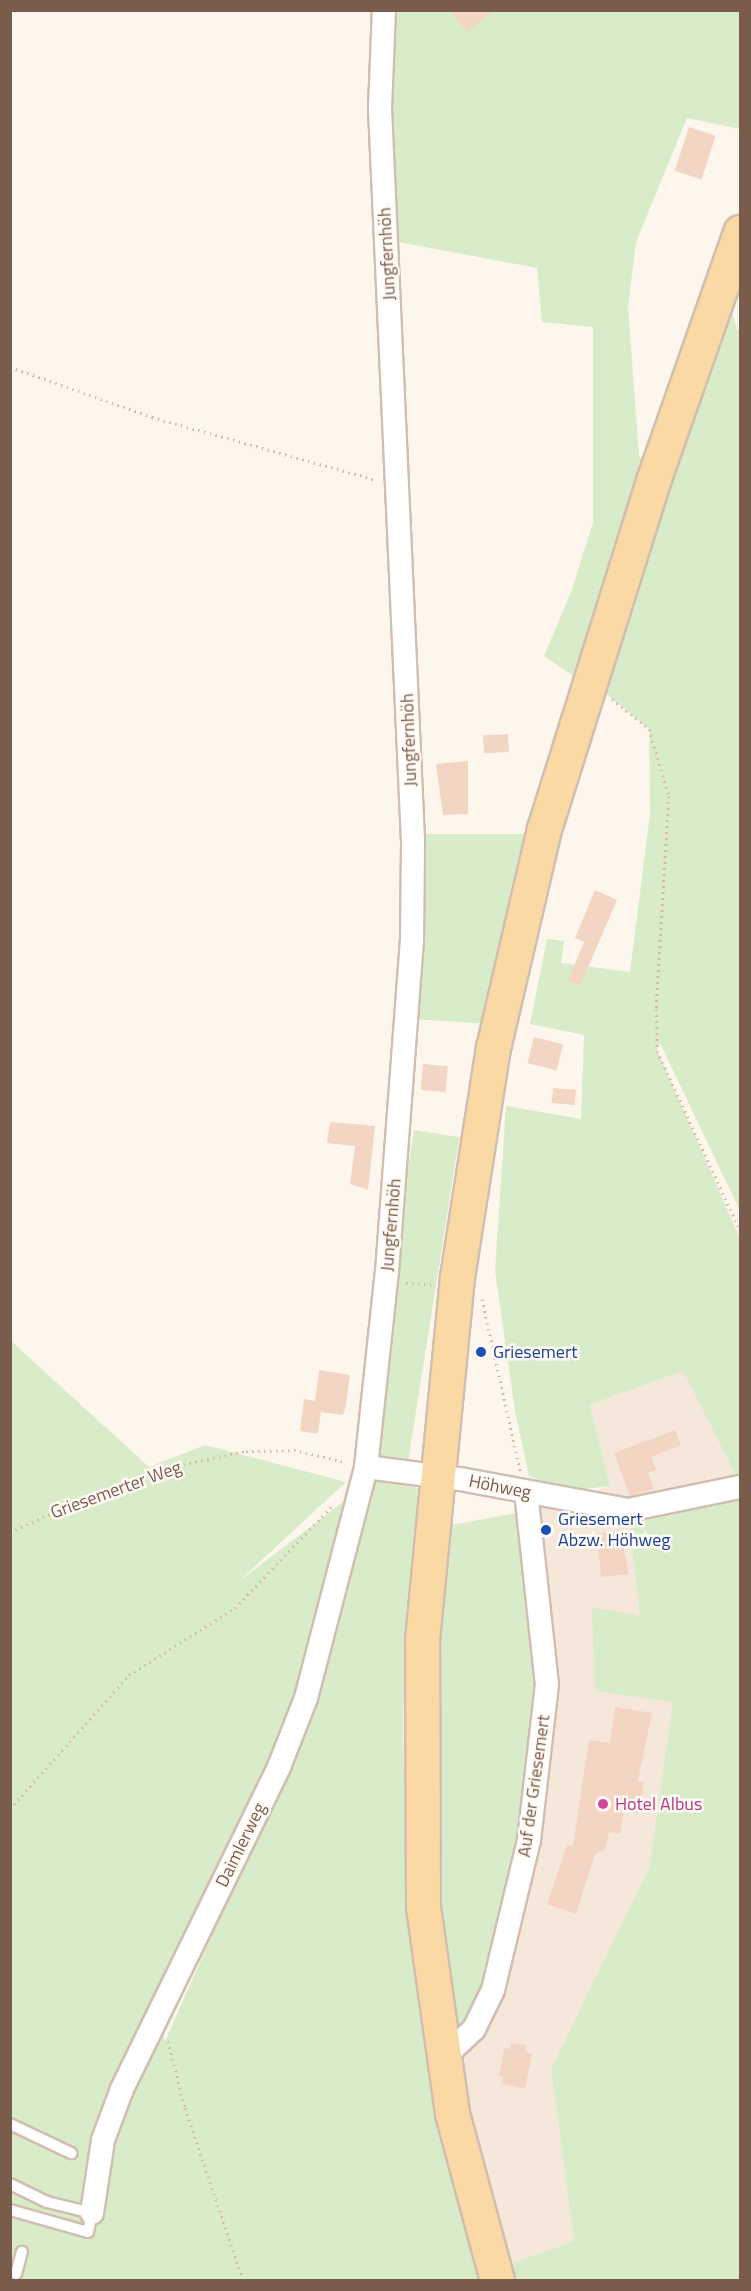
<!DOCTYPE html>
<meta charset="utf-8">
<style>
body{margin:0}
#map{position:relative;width:751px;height:2291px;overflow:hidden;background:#fdf6ec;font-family:"Titillium Web",sans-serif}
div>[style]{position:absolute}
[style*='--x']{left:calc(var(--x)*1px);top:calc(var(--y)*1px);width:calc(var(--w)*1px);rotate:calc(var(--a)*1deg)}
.residential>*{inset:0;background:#f5e8da}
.green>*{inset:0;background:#d8ecc9;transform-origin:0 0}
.building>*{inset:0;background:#f3d5c3;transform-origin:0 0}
.path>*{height:3px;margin-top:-1.5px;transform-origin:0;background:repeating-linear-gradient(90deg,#d9b8a5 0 1.5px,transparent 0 6px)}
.roads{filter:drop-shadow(2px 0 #d1beb0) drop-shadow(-2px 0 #d1beb0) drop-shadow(0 2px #d1beb0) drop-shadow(0 -2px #d1beb0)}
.lane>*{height:10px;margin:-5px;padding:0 5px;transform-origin:5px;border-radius:5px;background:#fff}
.street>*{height:22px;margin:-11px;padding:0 11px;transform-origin:11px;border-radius:11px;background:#fff}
.primary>*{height:33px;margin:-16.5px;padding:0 16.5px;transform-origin:16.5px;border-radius:16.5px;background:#fbd9a5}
.dots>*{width:16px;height:16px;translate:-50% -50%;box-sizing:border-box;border:3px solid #fffaf3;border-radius:50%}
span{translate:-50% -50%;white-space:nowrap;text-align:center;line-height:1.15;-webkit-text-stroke:5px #fffaf3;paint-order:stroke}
.street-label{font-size:18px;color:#7a5c4d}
.transit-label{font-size:18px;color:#164399}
.left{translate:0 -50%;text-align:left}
.hotel-label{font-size:18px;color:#b23c85}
.frame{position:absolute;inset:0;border:12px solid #7a5c4d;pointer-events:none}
</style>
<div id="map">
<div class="residential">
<div style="clip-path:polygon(683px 1371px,737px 1478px,640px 1617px,593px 1607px,673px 1702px,649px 1868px,551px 2069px,574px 2241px,501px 2267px,442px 2059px,526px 1492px,568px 1500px,610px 1486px,590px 1405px)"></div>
</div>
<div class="green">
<div style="clip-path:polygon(372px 11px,740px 11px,740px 129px,687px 118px,636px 242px,628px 307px,639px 455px,653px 480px,723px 285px,738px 331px,740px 326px,740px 1211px,660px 1043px,657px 1050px,740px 1238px,740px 2280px,507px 2280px,501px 2267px,574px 2241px,551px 2069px,649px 1868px,673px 1702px,595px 1691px,592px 1607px,640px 1616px,628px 1510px,737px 1478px,683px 1371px,590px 1405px,610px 1486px,567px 1491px,529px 1476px,515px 1411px,495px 1271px,506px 1106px,581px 1119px,584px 1035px,530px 1024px,547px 939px,564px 941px,561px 963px,630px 972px,650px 814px,649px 729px,605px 693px,586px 685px,544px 656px,571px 592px,593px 523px,593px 327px,542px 322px,537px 268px,377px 238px,369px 53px)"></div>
<div style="clip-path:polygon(425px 834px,530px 834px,488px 1024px,415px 1019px)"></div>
<div style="left:414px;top:1130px;width:46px;height:329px;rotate:9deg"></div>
<div style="clip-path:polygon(10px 1340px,149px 1467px,205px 1445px,346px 1482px,238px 1582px,364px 1486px,305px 1698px,159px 2022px,165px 2041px,314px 1707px,370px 1478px,418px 1488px,403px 1713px,406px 1896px,431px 2070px,482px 2280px,11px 2280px)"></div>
<div style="clip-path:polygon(516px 1513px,547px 1685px,493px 1990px,442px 2059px,422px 1717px,452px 1525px)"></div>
</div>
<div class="building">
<div style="clip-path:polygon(450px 10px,495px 10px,467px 32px)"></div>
<div style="left:689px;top:127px;width:28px;height:46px;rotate:18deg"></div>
<div style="left:508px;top:734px;width:18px;height:25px;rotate:87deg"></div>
<div style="clip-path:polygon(468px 761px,468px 814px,443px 815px,436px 764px)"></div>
<div style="clip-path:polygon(595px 890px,617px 900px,580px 986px,568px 981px,584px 942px,575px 938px)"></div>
<div style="left:534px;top:1037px;width:30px;height:27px;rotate:14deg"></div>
<div style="left:423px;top:1064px;width:25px;height:26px;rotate:5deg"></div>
<div style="left:553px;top:1088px;width:23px;height:15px;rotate:5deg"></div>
<div style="clip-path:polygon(330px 1122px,375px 1126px,368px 1190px,350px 1184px,355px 1146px,327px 1143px)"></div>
<div style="clip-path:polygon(319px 1370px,350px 1375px,345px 1410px,343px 1415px,321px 1412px,318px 1434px,300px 1431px,304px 1399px,315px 1401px)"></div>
<div style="clip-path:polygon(675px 1430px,681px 1445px,651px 1457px,656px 1470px,648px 1473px,654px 1489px,630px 1496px,614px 1453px)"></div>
<div style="clip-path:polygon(620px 1531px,629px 1574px,601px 1577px,597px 1533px)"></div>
<div style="clip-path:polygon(615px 1707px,652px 1713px,638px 1781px,644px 1782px,639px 1813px,624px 1811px,620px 1834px,609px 1832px,605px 1850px,595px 1854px,576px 1914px,547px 1904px,567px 1845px,573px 1846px,589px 1740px,610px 1743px)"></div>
<div style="clip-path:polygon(511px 2043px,526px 2045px,525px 2052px,532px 2054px,525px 2089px,502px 2084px,503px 2076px,499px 2076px,504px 2048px,510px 2049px)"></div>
</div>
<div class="path">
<div style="--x:10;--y:367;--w:151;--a:19.4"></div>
<div style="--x:152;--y:417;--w:233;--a:15.7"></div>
<div style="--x:612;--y:699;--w:48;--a:39"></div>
<div style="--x:649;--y:729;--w:70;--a:73.4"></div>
<div style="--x:669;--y:796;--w:213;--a:93.5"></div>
<div style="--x:656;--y:1009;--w:42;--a:88.6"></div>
<div style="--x:657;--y:1051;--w:198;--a:65.2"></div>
<div style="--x:406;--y:1283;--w:26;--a:4"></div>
<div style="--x:482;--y:1299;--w:176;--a:77.5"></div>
<div style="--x:10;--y:1532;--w:78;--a:-24.3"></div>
<div style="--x:81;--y:1500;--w:91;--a:-20.6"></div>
<div style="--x:166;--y:1468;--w:82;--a:-12"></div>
<div style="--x:246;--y:1451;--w:48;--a:-1.2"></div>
<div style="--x:294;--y:1450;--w:52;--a:13.2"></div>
<div style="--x:10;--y:1809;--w:179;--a:-48.4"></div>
<div style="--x:129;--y:1675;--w:125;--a:-32.3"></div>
<div style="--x:235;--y:1608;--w:144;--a:-46.4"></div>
<div style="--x:168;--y:2041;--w:69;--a:75.8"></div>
<div style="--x:185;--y:2108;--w:182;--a:71.4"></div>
</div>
<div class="roads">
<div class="lane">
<div style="--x:10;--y:2124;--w:68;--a:25.4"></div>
<div style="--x:10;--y:2184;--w:41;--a:25.9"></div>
<div style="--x:47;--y:2202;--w:46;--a:13.7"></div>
<div style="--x:92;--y:2213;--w:19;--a:102"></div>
<div style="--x:88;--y:2232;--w:81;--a:-164.2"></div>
<div style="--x:16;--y:2274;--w:23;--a:-75"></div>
</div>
<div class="street">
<div style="--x:366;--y:1467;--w:95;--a:7.3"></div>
<div style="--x:460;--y:1479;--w:171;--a:10.5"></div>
<div style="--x:628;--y:1510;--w:114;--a:-11.6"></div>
<div style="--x:442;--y:2059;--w:44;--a:-43.2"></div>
<div style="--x:474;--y:2029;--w:43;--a:-64"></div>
<div style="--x:493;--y:1990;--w:154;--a:-76.5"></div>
<div style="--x:529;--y:1840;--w:156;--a:-83.4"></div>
<div style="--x:547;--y:1685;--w:194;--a:-96.2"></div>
<div style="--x:92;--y:2213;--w:74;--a:-81.4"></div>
<div style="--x:103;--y:2140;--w:54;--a:-69.6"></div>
<div style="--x:122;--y:2089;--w:358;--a:-64"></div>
<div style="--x:279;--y:1767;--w:74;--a:-68.6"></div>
<div style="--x:306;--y:1698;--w:239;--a:-75.4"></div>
<div style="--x:366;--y:1467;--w:196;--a:-83.9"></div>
<div style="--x:387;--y:1272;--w:332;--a:-85.7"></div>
<div style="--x:412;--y:941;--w:100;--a:-89.4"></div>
<div style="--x:413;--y:841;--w:734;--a:-92.58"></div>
<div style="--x:380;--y:108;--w:98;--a:-87.7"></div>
</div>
<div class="primary">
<div style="--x:497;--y:2280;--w:173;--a:-105.1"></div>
<div style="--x:452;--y:2113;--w:208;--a:-98"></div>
<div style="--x:423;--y:1907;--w:267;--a:-90.2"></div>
<div style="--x:422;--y:1640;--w:365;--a:-84.5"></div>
<div style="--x:457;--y:1277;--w:232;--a:-81.1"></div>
<div style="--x:493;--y:1048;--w:225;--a:-76.9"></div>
<div style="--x:544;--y:829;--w:365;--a:-72.6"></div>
<div style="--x:653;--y:481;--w:264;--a:-70.7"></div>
</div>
</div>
<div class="dots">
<div style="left:481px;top:1352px;background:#1a4fb4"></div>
<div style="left:546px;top:1530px;background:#1a4fb4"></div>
<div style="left:603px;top:1804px;background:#d1479c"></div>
</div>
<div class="street-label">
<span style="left:387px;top:254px;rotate:-93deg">Jungfernhöh</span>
<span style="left:409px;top:740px;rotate:-92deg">Jungfernhöh</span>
<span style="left:391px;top:1225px;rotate:-85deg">Jungfernhöh</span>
<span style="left:500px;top:1487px;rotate:11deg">Höhweg</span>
<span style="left:116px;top:1490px;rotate:-20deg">Griesemerter Weg</span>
<span style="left:534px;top:1786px;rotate:-82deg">Auf der Griesemert</span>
<span style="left:241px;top:1845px;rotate:-64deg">Daimlerweg</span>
</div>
<div class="transit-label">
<span class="left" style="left:493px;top:1352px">Griesemert</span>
<span class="left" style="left:558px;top:1530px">Griesemert<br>Abzw. Höhweg</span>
</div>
<div class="hotel-label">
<span class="left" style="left:615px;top:1804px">Hotel Albus</span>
</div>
<div class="frame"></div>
</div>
